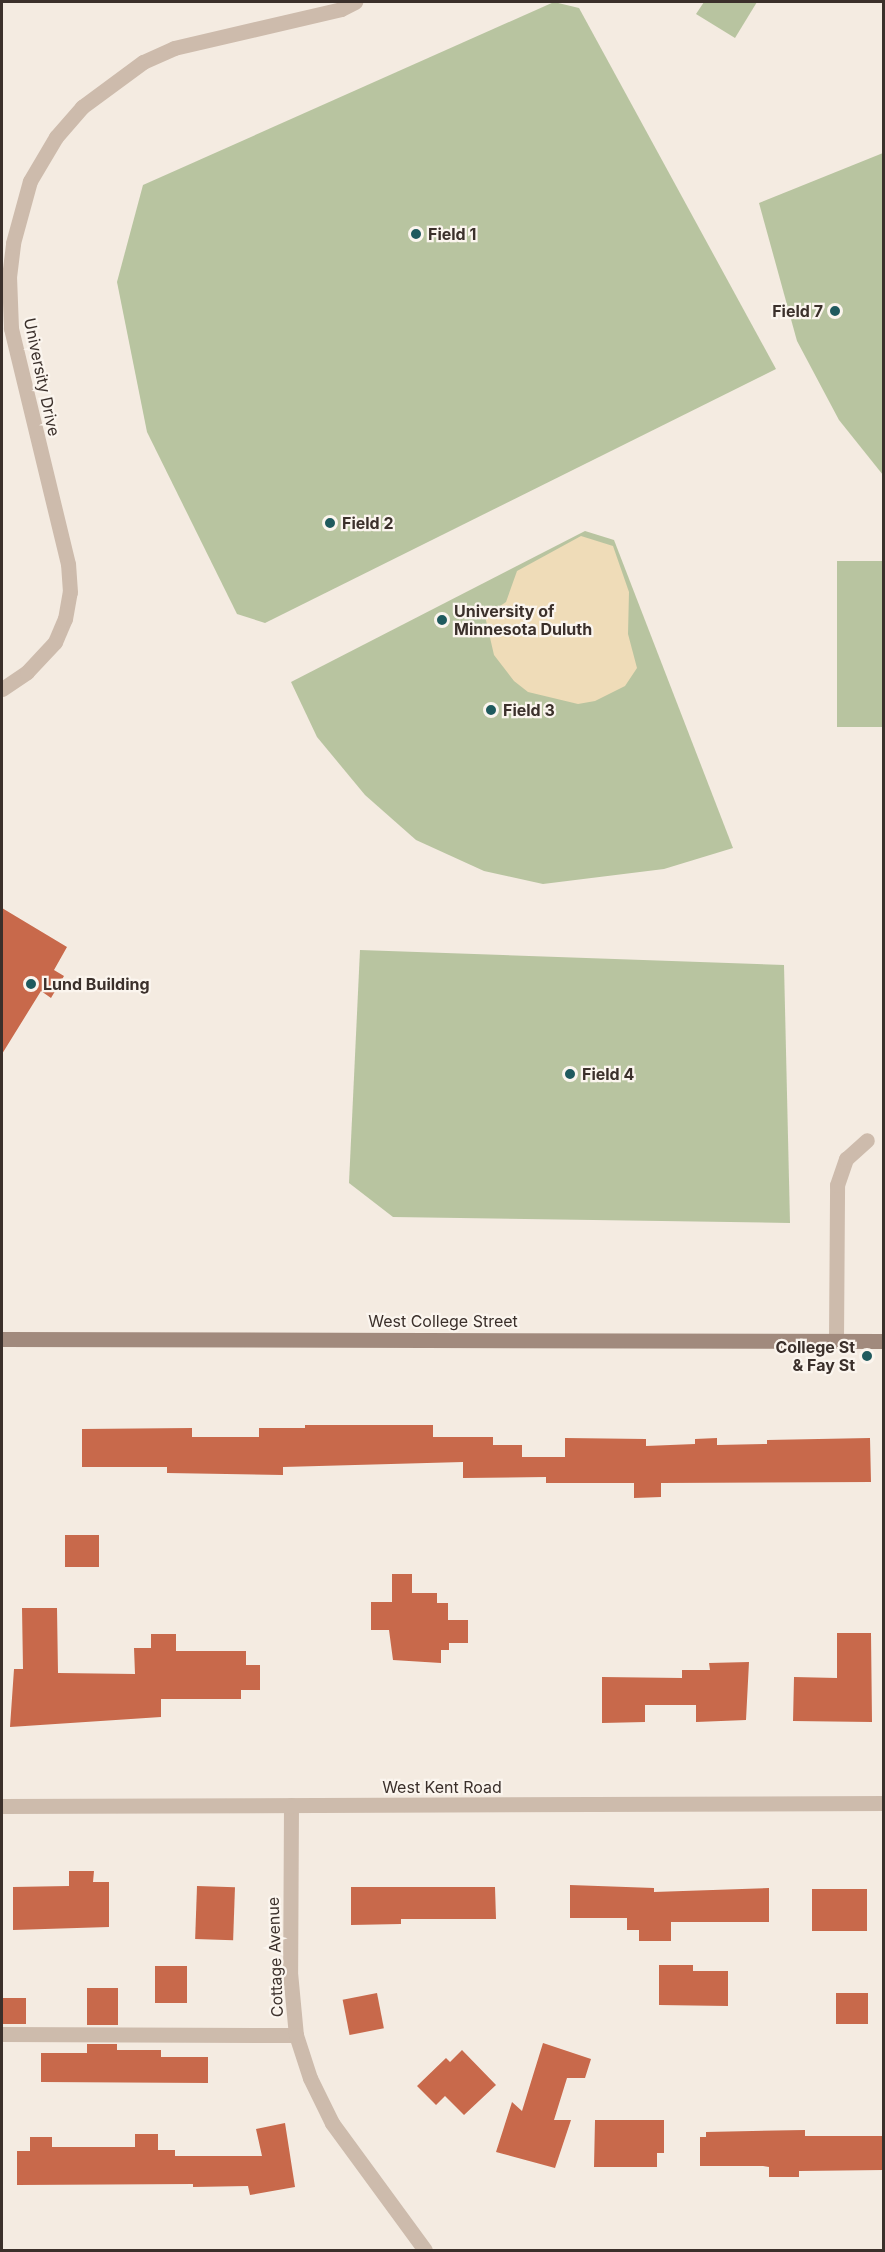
<!DOCTYPE html>
<style>
body{margin:0}
#map{position:relative;width:885px;height:2252px;overflow:hidden;background:#f4ebe1;font-family:Inter,sans-serif}
div>[style]{position:absolute}
[style*='--x']{left:calc(var(--x)*1px);top:calc(var(--y)*1px);width:calc(var(--w)*1px);rotate:calc(var(--a)*1deg)}
.green>*{inset:0;background:#b8c4a0;transform-origin:0 0}
.sand>*{inset:0;background:#efdcb8}
.building>*{inset:0;background:#c8694b;transform-origin:0 0}
.lane>*{height:15px;margin:-7.5px;padding:0 7.5px;transform-origin:7.5px;border-radius:7.5px;background:#cdbbac}
.street>*{height:15px;margin:-7.5px;padding:0 7.5px;transform-origin:7.5px;border-radius:7.5px;background:#cdbbac}
.secondary>*{height:15px;margin:-7.5px;padding:0 7.5px;transform-origin:7.5px;border-radius:7.5px;background:#a18a7d}
.dots>*{width:16px;height:16px;translate:-50% -50%;box-sizing:border-box;border:3px solid #fbf5ee;border-radius:50%}
span{translate:-50% -50%;white-space:nowrap;text-align:center;line-height:1.15;-webkit-text-stroke:4.5px #fbf5ee;paint-order:stroke}
.poi-label{font-size:16px;color:#3b302b;font-weight:700}
.left{translate:0 -50%;text-align:left}
.right{translate:-100% -50%;text-align:right}
.street-label{font-size:16px;color:#3b302b}
.frame{position:absolute;inset:0;border:3px solid #3b302b;pointer-events:none}
</style>
<div id="map">
<div class="green">
<div style="clip-path:polygon(554px 2px,579px 8px,776px 369px,265px 623px,237px 614px,147px 432px,117px 282px,143px 185px)"></div>
<div style="clip-path:polygon(704px 2px,757px 2px,735px 38px,696px 14px)"></div>
<div style="clip-path:polygon(883px 153px,883px 475px,839px 420px,797px 341px,759px 203px)"></div>
<div style="clip-path:polygon(585px 531px,614px 540px,733px 848px,664px 869px,543px 884px,484px 871px,416px 840px,365px 795px,317px 737px,291px 682px)"></div>
<div style="left:837px;top:561px;width:46px;height:166px"></div>
<div style="clip-path:polygon(360px 950px,784px 965px,790px 1223px,393px 1217px,349px 1183px)"></div>
</div>
<div class="sand">
<div style="clip-path:polygon(581px 536px,613px 546px,629px 592px,628px 634px,637px 668px,625px 686px,595px 701px,578px 704px,528px 692px,514px 681px,494px 655px,485px 616px,506px 602px,517px 571px)"></div>
</div>
<div class="building">
<div style="clip-path:polygon(2px 908px,67px 947px,54px 970px,64px 976px,51px 998px,41px 991px,2px 1054px)"></div>
<div style="clip-path:polygon(305px 1425px,433px 1425px,433px 1437px,493px 1437px,493px 1445px,522px 1445px,522px 1457px,565px 1457px,565px 1438px,646px 1439px,646px 1446px,695px 1444px,695px 1439px,717px 1438px,717px 1445px,767px 1444px,767px 1440px,870px 1438px,871px 1482px,661px 1483px,661px 1497px,634px 1498px,634px 1483px,546px 1483px,546px 1477px,463px 1478px,463px 1462px,283px 1467px,283px 1475px,167px 1473px,167px 1467px,82px 1467px,82px 1429px,192px 1428px,192px 1437px,259px 1437px,259px 1428px,305px 1428px)"></div>
<div style="left:65px;top:1535px;width:34px;height:32px"></div>
<div style="clip-path:polygon(392px 1574px,412px 1574px,412px 1593px,437px 1593px,437px 1603px,448px 1603px,448px 1620px,468px 1620px,468px 1643px,449px 1643px,449px 1650px,441px 1650px,441px 1663px,393px 1660px,389px 1630px,371px 1630px,371px 1602px,392px 1602px)"></div>
<div style="clip-path:polygon(22px 1608px,57px 1608px,58px 1673px,135px 1674px,134px 1648px,151px 1648px,151px 1634px,176px 1634px,176px 1651px,246px 1651px,246px 1665px,260px 1665px,260px 1690px,241px 1690px,241px 1699px,161px 1699px,161px 1717px,10px 1727px,14px 1669px,23px 1669px)"></div>
<div style="clip-path:polygon(837px 1633px,871px 1633px,872px 1722px,793px 1721px,794px 1677px,837px 1678px)"></div>
<div style="clip-path:polygon(749px 1662px,746px 1720px,696px 1722px,696px 1705px,645px 1705px,645px 1722px,602px 1723px,602px 1677px,682px 1678px,682px 1670px,710px 1670px,709px 1663px)"></div>
<div style="clip-path:polygon(69px 1871px,94px 1871px,93px 1882px,109px 1882px,109px 1927px,13px 1930px,13px 1887px,69px 1886px)"></div>
<div style="clip-path:polygon(570px 1885px,654px 1888px,654px 1892px,769px 1888px,769px 1922px,671px 1922px,671px 1941px,639px 1941px,639px 1930px,627px 1930px,627px 1918px,570px 1918px)"></div>
<div style="left:197px;top:1886px;width:38px;height:53px;rotate:2deg"></div>
<div style="clip-path:polygon(351px 1887px,495px 1887px,496px 1919px,401px 1919px,401px 1924px,351px 1925px)"></div>
<div style="left:812px;top:1889px;width:55px;height:42px"></div>
<div style="clip-path:polygon(659px 1965px,693px 1965px,693px 1971px,728px 1971px,728px 2006px,659px 2005px)"></div>
<div style="left:155px;top:1966px;width:32px;height:37px"></div>
<div style="left:87px;top:1988px;width:31px;height:37px"></div>
<div style="left:377px;top:1993px;width:36px;height:35px;rotate:79deg"></div>
<div style="left:836px;top:1993px;width:32px;height:31px"></div>
<div style="left:2px;top:1998px;width:24px;height:26px"></div>
<div style="clip-path:polygon(543px 2043px,591px 2059px,585px 2078px,567px 2078px,554px 2120px,571px 2120px,555px 2168px,496px 2152px,512px 2102px,522px 2111px)"></div>
<div style="clip-path:polygon(87px 2044px,117px 2044px,117px 2050px,161px 2050px,161px 2057px,208px 2057px,208px 2083px,41px 2082px,41px 2053px,87px 2053px)"></div>
<div style="clip-path:polygon(462px 2050px,496px 2085px,464px 2115px,445px 2096px,436px 2105px,417px 2086px,446px 2058px,450px 2062px)"></div>
<div style="clip-path:polygon(595px 2120px,664px 2120px,664px 2153px,657px 2153px,657px 2167px,594px 2167px)"></div>
<div style="clip-path:polygon(285px 2123px,295px 2187px,250px 2195px,248px 2186px,193px 2187px,193px 2184px,17px 2185px,17px 2151px,30px 2151px,30px 2137px,52px 2137px,52px 2147px,135px 2147px,135px 2134px,158px 2134px,158px 2150px,175px 2150px,175px 2156px,262px 2156px,256px 2129px)"></div>
<div style="clip-path:polygon(805px 2130px,805px 2136px,884px 2136px,884px 2170px,799px 2171px,799px 2177px,769px 2177px,769px 2167px,763px 2166px,700px 2166px,700px 2137px,706px 2137px,706px 2132px)"></div>
</div>
<div class="lane">
<div style="--x:836;--y:1340;--w:155;--a:-89.6"></div>
<div style="--x:837;--y:1185;--w:28;--a:-71"></div>
<div style="--x:846;--y:1159;--w:28;--a:-42"></div>
<div style="--x:2;--y:2034;--w:294;--a:0.2"></div>
</div>
<div class="street">
<div style="--x:2;--y:689;--w:30;--a:-34"></div>
<div style="--x:27;--y:672;--w:41;--a:-47"></div>
<div style="--x:55;--y:642;--w:25;--a:-67"></div>
<div style="--x:65;--y:619;--w:27;--a:-80"></div>
<div style="--x:70;--y:592;--w:28;--a:-94"></div>
<div style="--x:68;--y:564;--w:243;--a:-103.6"></div>
<div style="--x:11;--y:328;--w:51;--a:-92.2"></div>
<div style="--x:9;--y:277;--w:34;--a:-83"></div>
<div style="--x:13;--y:243;--w:64;--a:-74.7"></div>
<div style="--x:30;--y:181;--w:51;--a:-59.4"></div>
<div style="--x:56;--y:137;--w:40;--a:-49"></div>
<div style="--x:82;--y:107;--w:76;--a:-36.4"></div>
<div style="--x:143;--y:62;--w:34;--a:-24"></div>
<div style="--x:174;--y:48;--w:171;--a:-13.1"></div>
<div style="--x:341;--y:9;--w:16;--a:-27"></div>
<div style="--x:291;--y:1805;--w:167;--a:90.3"></div>
<div style="--x:290;--y:1972;--w:63;--a:84.6"></div>
<div style="--x:296;--y:2035;--w:45;--a:72"></div>
<div style="--x:310;--y:2078;--w:50;--a:63.9"></div>
<div style="--x:332;--y:2123;--w:157;--a:53.8"></div>
<div style="--x:2;--y:1806;--w:882;--a:-0.19"></div>
</div>
<div class="secondary">
<div style="--x:2;--y:1339;--w:882;--a:0.13"></div>
</div>
<div class="dots">
<div style="left:416px;top:234px;background:#1f5a5e"></div>
<div style="left:835px;top:311px;background:#1f5a5e"></div>
<div style="left:330px;top:523px;background:#1f5a5e"></div>
<div style="left:442px;top:620px;background:#1f5a5e"></div>
<div style="left:491px;top:710px;background:#1f5a5e"></div>
<div style="left:31px;top:984px;background:#1f5a5e"></div>
<div style="left:570px;top:1074px;background:#1f5a5e"></div>
<div style="left:867px;top:1356px;background:#1f5a5e"></div>
</div>
<div class="poi-label">
<span class="left" style="left:428px;top:234px">Field 1</span>
<span class="right" style="left:823px;top:311px">Field 7</span>
<span class="left" style="left:342px;top:523px">Field 2</span>
<span class="left" style="left:454px;top:620px">University of<br>Minnesota Duluth</span>
<span class="left" style="left:503px;top:710px">Field 3</span>
<span class="left" style="left:43px;top:984px">Lund Building</span>
<span class="left" style="left:582px;top:1074px">Field 4</span>
<span class="right" style="left:855px;top:1356px">College St<br>&amp; Fay St</span>
</div>
<div class="street-label">
<span style="left:42px;top:377px;rotate:78deg">University Drive</span>
<span style="left:443px;top:1321px">West College Street</span>
<span style="left:442px;top:1787px">West Kent Road</span>
<span style="left:275px;top:1957px;rotate:-92deg">Cottage Avenue</span>
</div>
<div class="frame"></div>
</div>
